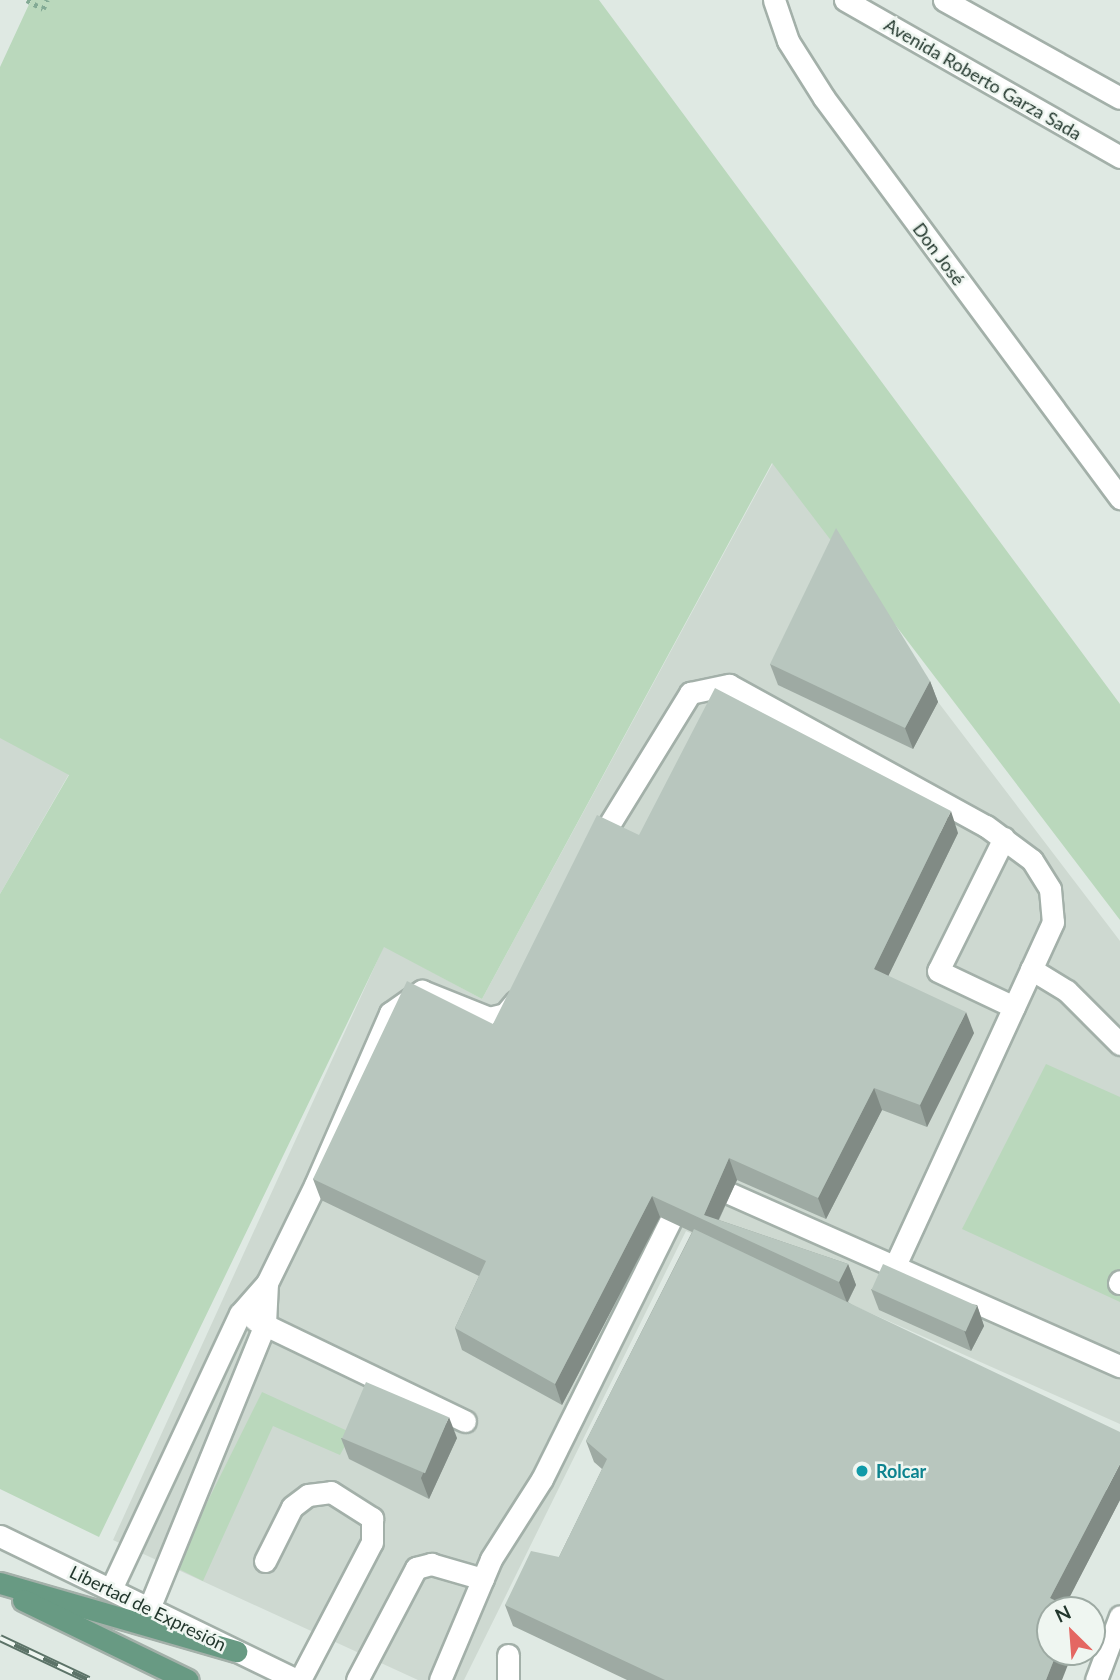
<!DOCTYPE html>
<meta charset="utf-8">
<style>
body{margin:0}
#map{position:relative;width:1120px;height:1680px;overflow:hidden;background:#dfe9e3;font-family:Lato,sans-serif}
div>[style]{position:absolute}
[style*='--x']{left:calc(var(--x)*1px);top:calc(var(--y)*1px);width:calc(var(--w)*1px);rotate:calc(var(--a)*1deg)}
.built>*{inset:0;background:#ced9d1}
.green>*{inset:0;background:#bad8bc}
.path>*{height:4.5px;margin-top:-2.25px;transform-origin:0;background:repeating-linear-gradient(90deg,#83aa95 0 3.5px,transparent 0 8.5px)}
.roads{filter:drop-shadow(2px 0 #a3b0a9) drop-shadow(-2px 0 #a3b0a9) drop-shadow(0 2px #a3b0a9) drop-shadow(0 -2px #a3b0a9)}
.minor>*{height:21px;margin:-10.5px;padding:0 10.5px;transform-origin:10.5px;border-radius:10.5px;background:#fff}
.major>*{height:21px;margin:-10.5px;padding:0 10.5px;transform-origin:10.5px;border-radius:10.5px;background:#689a83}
.rail>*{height:8px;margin-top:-4px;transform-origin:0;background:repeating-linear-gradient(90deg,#eff6f1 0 16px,#5c7368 0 32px);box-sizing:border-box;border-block:2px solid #5c7368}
.wall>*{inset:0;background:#9eaaa3}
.shaded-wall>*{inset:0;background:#818b85}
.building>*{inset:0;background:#b8c6be;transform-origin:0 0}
.dots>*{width:19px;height:19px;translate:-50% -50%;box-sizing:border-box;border:4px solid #eff6f1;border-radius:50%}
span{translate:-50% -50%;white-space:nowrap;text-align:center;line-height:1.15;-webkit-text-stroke:5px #eff6f1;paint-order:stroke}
.street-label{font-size:18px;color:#22372d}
.culture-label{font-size:18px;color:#0d838f;font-weight:700}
.left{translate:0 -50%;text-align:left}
.north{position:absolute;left:1036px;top:1596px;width:70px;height:70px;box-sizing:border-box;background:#eff6f1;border:2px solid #9daaa3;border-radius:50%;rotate:335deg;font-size:19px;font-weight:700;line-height:28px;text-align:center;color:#22372d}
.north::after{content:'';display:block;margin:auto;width:24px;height:32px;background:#e46762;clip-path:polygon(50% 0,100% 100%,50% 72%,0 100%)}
</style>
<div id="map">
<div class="built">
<div style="clip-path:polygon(773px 463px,843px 550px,938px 702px,1120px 941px,1120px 1424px,686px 1231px,464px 1680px,418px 1680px,113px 1540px,384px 946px,482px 999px)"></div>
<div style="clip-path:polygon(0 737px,69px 774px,0 894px)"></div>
</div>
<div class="green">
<div style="clip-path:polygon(31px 0,599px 0,1120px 704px,1120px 920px,772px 463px,482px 999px,384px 947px,99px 1537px,0 1489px,0 894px,69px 775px,0 738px,0 67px)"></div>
<div style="clip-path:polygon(1046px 1064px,1120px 1097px,1120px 1302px,962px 1229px)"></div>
<div style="clip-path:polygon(262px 1392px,352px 1433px,340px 1455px,273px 1426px,203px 1581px,175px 1567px)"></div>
</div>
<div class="path">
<div style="--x:27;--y:0;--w:18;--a:29"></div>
<div style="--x:43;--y:9;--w:10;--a:-66"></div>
</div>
<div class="roads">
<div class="minor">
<div style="--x:774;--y:0;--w:43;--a:71.1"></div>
<div style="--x:788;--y:41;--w:67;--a:57.7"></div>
<div style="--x:824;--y:98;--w:498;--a:53.5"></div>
<div style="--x:845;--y:0;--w:317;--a:29.7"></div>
<div style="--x:944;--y:0;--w:201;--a:29.1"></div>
<div style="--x:1004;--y:838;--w:148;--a:116.4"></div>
<div style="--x:938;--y:971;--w:84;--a:25.3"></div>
<div style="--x:596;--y:846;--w:180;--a:-58.4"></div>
<div style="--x:690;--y:693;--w:40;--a:-12"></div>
<div style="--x:729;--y:685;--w:293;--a:28.8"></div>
<div style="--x:986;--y:826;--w:57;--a:36.5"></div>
<div style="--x:1032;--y:860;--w:34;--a:58"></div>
<div style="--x:1050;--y:889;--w:33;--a:85"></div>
<div style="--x:1053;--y:922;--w:379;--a:114.7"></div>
<div style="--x:1031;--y:969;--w:42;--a:31.4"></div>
<div style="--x:1067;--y:991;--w:75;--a:45"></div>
<div style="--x:731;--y:1194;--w:425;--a:23.9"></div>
<div style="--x:1119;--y:1283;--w:2;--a:-63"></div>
<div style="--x:255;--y:1320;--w:233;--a:25.7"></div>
<div style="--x:0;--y:1536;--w:330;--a:25.9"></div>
<div style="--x:265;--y:1561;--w:60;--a:-63.4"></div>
<div style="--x:292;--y:1507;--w:20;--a:-37"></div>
<div style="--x:308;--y:1495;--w:23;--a:-7"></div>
<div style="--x:331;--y:1492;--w:49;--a:32.4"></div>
<div style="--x:372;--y:1518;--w:24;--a:90"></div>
<div style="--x:372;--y:1542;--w:156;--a:117.6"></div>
<div style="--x:111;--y:1589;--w:304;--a:-64.9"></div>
<div style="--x:240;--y:1314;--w:41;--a:-48.9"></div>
<div style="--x:267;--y:1283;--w:109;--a:-63.9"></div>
<div style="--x:315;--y:1185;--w:188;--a:-66.4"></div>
<div style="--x:390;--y:1013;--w:39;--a:-35"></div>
<div style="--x:422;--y:991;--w:72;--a:21.9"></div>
<div style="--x:489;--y:1018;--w:16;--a:-14"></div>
<div style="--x:505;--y:1014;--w:16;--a:-50"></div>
<div style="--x:150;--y:1606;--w:305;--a:-67.8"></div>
<div style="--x:265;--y:1324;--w:41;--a:-87.2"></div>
<div style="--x:508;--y:1655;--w:25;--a:90"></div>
<div style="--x:357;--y:1680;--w:127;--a:-62.2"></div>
<div style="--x:416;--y:1568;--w:16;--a:-15"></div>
<div style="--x:431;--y:1564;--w:54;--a:16.1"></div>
<div style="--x:440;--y:1680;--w:131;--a:-67.1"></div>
<div style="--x:491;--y:1559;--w:95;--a:-57.5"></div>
<div style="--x:542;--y:1479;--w:288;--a:-63.6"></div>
<div style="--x:1096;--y:1680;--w:68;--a:-69.4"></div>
</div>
<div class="major">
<div style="--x:0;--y:1583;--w:246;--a:16.1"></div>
<div style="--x:23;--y:1600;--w:183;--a:25.9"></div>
</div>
</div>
<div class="rail">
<div style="--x:0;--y:1638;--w:98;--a:25.3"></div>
</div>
<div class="wall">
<div style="clip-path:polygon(770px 664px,930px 681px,938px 702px,913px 749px,778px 685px)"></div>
<div style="clip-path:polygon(958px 833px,888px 976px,974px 1033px,927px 1127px,882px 1110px,826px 1219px,737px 1180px,719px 1220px,848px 1264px,856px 1285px,848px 1302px,1120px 1500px,1065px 1605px,1062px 1680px,627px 1680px,513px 1626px,505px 1605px,559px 1557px,602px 1469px,594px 1462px,586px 1441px,692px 1232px,660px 1217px,562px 1405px,462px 1350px,455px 1328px,479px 1276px,321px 1200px,313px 1179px,493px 1024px,639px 835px)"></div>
<div style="clip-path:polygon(871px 1289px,977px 1305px,984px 1326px,971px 1351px,879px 1310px)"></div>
<div style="clip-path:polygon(341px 1438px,457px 1438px,429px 1499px,349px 1459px)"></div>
</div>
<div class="shaded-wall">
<div style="clip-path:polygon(930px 681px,938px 702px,913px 749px,905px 728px)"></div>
<div style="clip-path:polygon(951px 811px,958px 833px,881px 991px,874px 969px)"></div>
<div style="clip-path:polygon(966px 1012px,974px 1033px,927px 1127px,920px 1105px)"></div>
<div style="clip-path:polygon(874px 1088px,882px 1110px,826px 1219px,818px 1198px)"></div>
<div style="clip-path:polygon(729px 1158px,737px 1180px,716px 1225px,704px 1215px)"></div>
<div style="clip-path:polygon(652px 1196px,660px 1217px,562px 1405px,555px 1384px)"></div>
<div style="clip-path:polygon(848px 1264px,856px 1285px,847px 1303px,839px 1282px)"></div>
<div style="clip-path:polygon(977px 1305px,984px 1326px,971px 1351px,964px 1330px)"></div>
<div style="clip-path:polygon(449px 1417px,457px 1438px,429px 1499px,421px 1478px)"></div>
<div style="clip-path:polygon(1120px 1464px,1120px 1500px,1063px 1610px,1050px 1598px)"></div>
<div style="clip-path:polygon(1057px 1652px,1073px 1652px,1062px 1680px,1046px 1680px)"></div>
</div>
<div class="building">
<div style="clip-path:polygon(836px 528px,930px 681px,905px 728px,770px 664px)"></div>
<div style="clip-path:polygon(715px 688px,951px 811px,874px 969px,966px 1012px,920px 1105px,874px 1088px,818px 1198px,729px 1158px,704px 1215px,848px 1264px,839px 1282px,652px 1196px,555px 1384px,455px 1328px,486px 1261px,313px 1179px,407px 981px,493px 1024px,597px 815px,639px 835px)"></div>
<div style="clip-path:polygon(694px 1229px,1120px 1432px,1120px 1464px,1050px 1598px,1073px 1609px,1050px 1610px,1050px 1652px,1057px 1652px,1046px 1680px,665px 1680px,505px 1605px,531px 1551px,559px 1557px,607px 1459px,586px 1441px)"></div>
<div style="left:883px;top:1264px;width:103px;height:28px;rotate:24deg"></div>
<div style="left:366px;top:1382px;width:90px;height:61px;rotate:23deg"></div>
</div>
<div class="dots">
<div style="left:862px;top:1471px;background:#0f9aa8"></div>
</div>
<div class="street-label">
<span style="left:983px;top:79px;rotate:30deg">Avenida Roberto Garza Sada</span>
<span style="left:939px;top:254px;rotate:53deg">Don José</span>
<span style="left:148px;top:1608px;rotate:26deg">Libertad de Expresión</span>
</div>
<div class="culture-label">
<span class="left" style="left:876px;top:1471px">Rolcar</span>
</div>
<div class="north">N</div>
</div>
